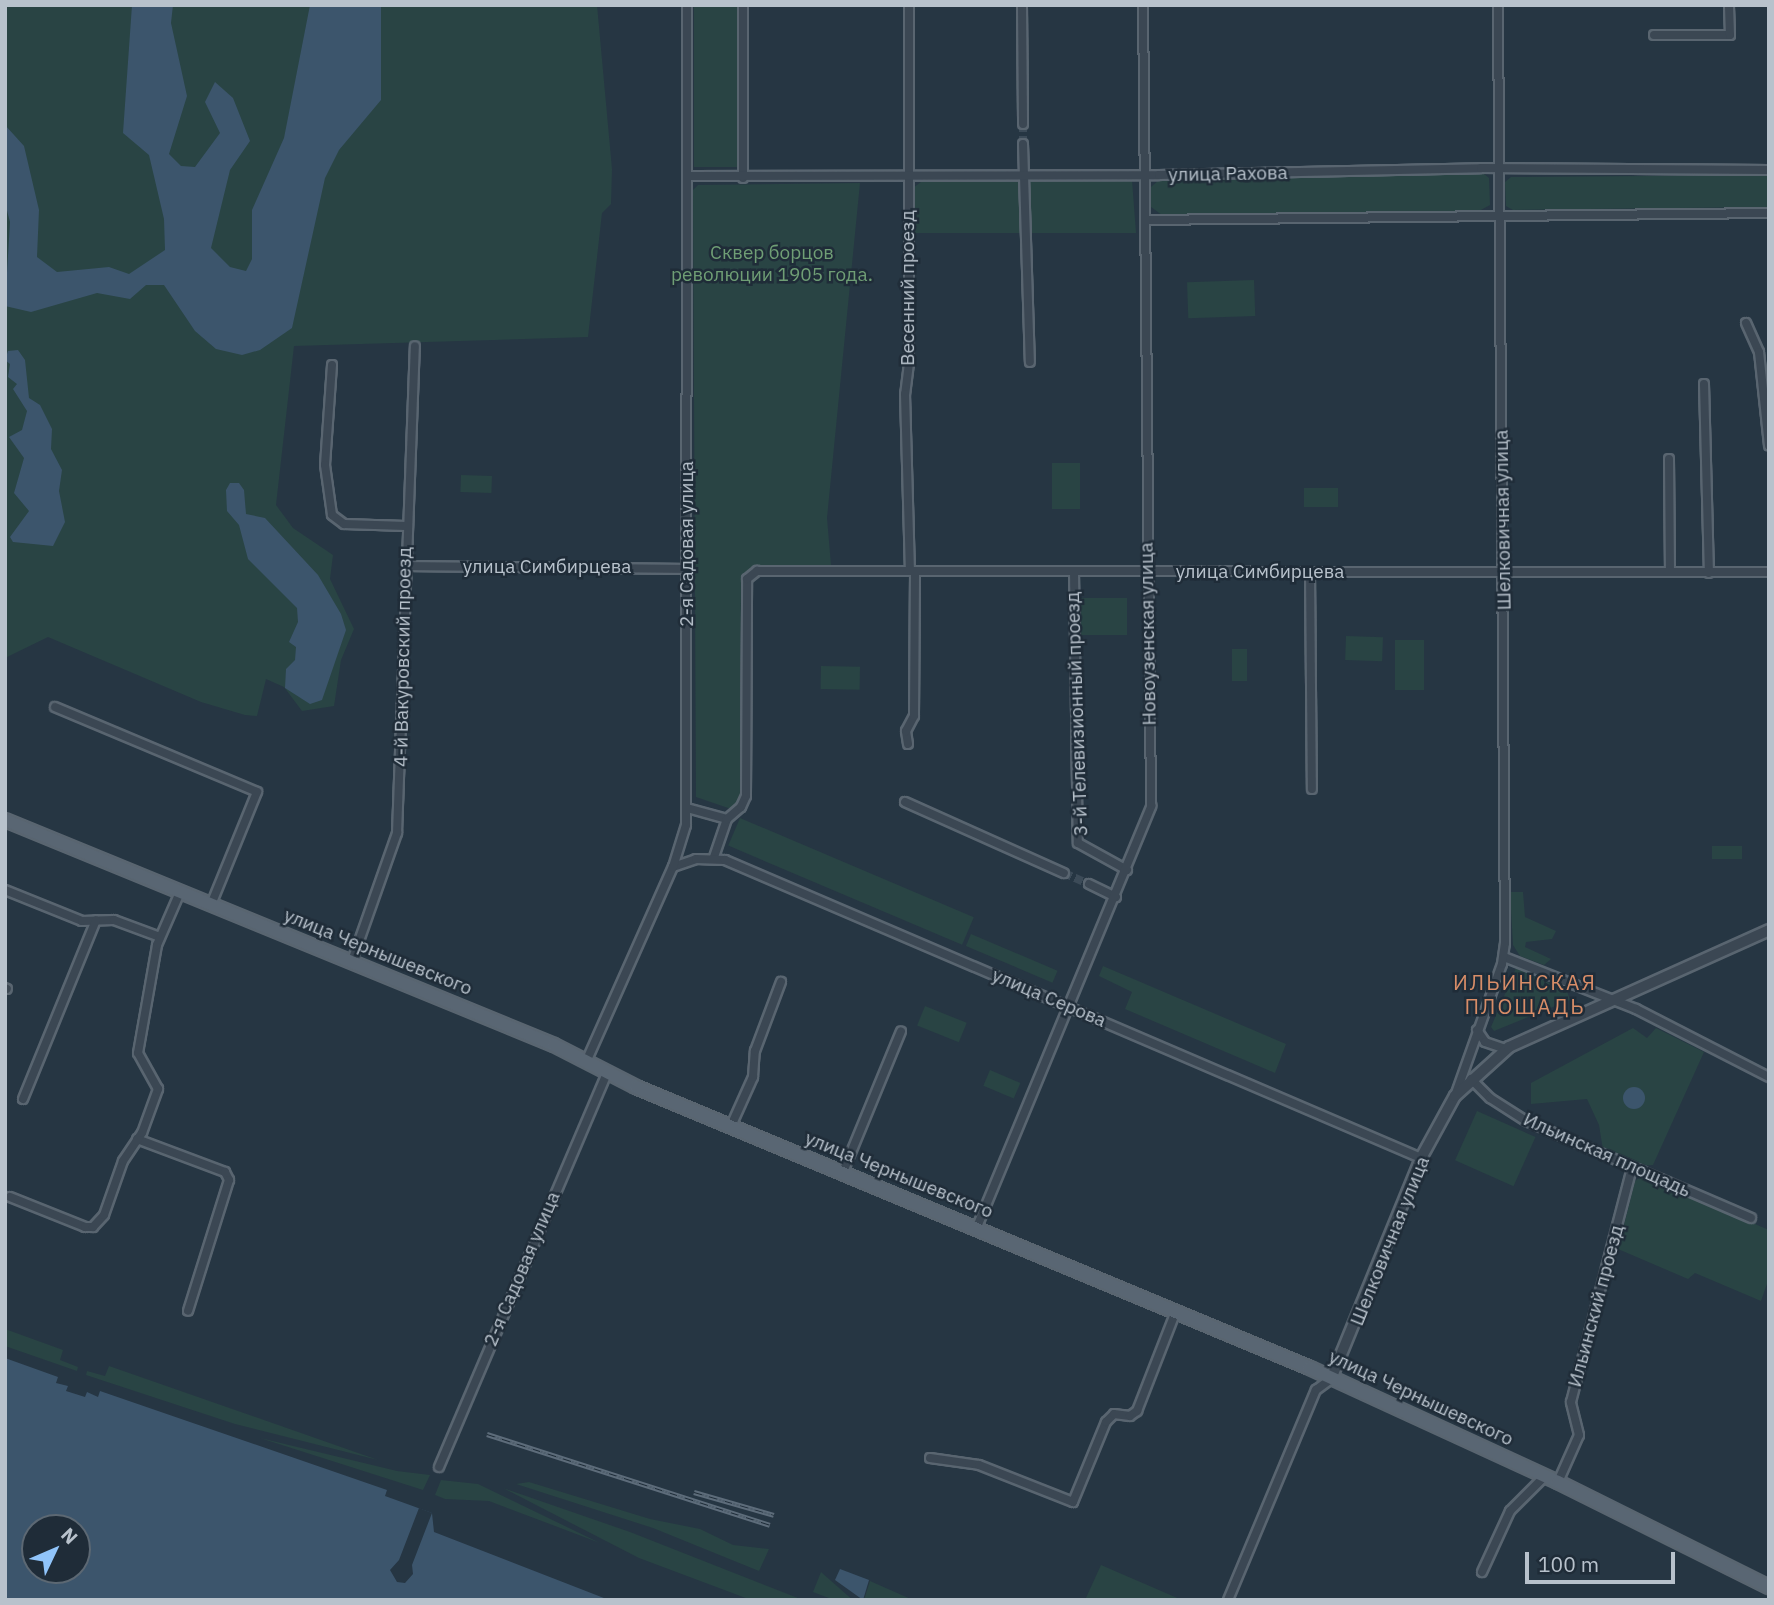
<!DOCTYPE html>
<meta charset="utf-8">
<style>
body{margin:0}
#map{position:relative;width:1774px;height:1605px;overflow:hidden;background:#263643;font-family:"IBM Plex Sans",sans-serif}
div>[style]{position:absolute}
[style*='--x']{left:calc(var(--x)*1px);top:calc(var(--y)*1px);width:calc(var(--w)*1px);rotate:calc(var(--a)*1deg)}
.green>*{inset:0;background:#294444;transform-origin:0 0}
.water>*{inset:0;background:#3c556c}
.round{border-radius:50%}
.pier>*{inset:0;background:#263643}
.minor-tunnel>*{height:8px;margin-top:-4px;transform-origin:0;background:repeating-linear-gradient(90deg,#3c4b58 0 8px,transparent 0 12px)}
.roads{filter:drop-shadow(2px 0 #596570) drop-shadow(-2px 0 #596570) drop-shadow(0 2px #596570) drop-shadow(0 -2px #596570)}
.minor>*{height:8px;margin:-4px;padding:0 4px;transform-origin:4px;border-radius:4px;background:#3b4753}
.tertiary>*{height:10px;margin:-5px;padding:0 5px;transform-origin:5px;border-radius:5px;background:#3b4753}
.primary>*{height:12px;margin:-6px;padding:0 6px;transform-origin:6px;border-radius:6px;background:#596673}
.rail>*{height:5px;margin-top:-2.5px;transform-origin:0;background:repeating-linear-gradient(90deg,#1f2c38 0 8px,#5d6c7a 0 16px);box-sizing:border-box;border-block:2px solid #5d6c7a}
span{translate:-50% -50%;white-space:nowrap;text-align:center;line-height:1.15;-webkit-text-stroke:5px #1f2c38;paint-order:stroke}
.street-label{font-size:19px;color:#b8c2cc}
.park-label{font-size:19px;color:#6f9e75}
.neighbourhood-label{font-size:21px;color:#d88d68;letter-spacing:2px}
.frame{position:absolute;inset:0;border:7px solid #b8c2cc;pointer-events:none}
.north{position:absolute;left:21px;top:1514px;width:70px;height:70px;box-sizing:border-box;background:#1f2c38;border:2px solid #5c6873;border-radius:50%;rotate:46deg;font-size:19px;font-weight:700;line-height:28px;text-align:center;color:#b8c2cc}
.north::after{content:'';display:block;margin:auto;width:24px;height:32px;background:#90c4fa;clip-path:polygon(50% 0,100% 100%,50% 72%,0 100%)}
.scale{position:absolute;left:1525px;top:1552px;width:150px;height:32px;box-sizing:border-box;border:4px solid #b8c2cc;border-top:0;padding-left:9px;font-size:21px;line-height:24px;white-space:nowrap;color:#b8c2cc;-webkit-text-stroke:5px #1f2c38;paint-order:stroke}
</style>
<div id="map">
<div class="green">
<div style="clip-path:polygon(5px 5px,597px 5px,612px 169px,611px 204px,602px 213px,588px 337px,294px 346px,276px 505px,293px 528px,333px 555px,330px 579px,354px 629px,341px 660px,334px 706px,302px 711px,284px 687px,266px 679px,257px 716px,245px 715px,201px 702px,48px 637px,5px 658px)"></div>
<div style="left:694px;top:5px;width:44px;height:162px"></div>
<div style="clip-path:polygon(1483px 173px,1489px 178px,1490px 205px,1479px 211px,1162px 215px,1151px 207px,1151px 187px,1159px 180px)"></div>
<div style="clip-path:polygon(1769px 175px,1769px 207px,1513px 210px,1506px 206px,1505px 182px,1511px 177px)"></div>
<div style="clip-path:polygon(1132px 180px,1136px 233px,913px 233px,913px 188px,921px 182px)"></div>
<div style="clip-path:polygon(860px 183px,827px 518px,831px 565px,756px 566px,741px 577px,740px 797px,734px 810px,696px 797px,693px 190px,698px 185px)"></div>
<div style="left:1254px;top:280px;width:36px;height:67px;rotate:88deg"></div>
<div style="left:1052px;top:463px;width:28px;height:46px"></div>
<div style="left:461px;top:475px;width:31px;height:17px;rotate:2deg"></div>
<div style="left:1304px;top:488px;width:34px;height:19px"></div>
<div style="left:1127px;top:598px;width:37px;height:47px;rotate:90deg"></div>
<div style="left:1346px;top:636px;width:37px;height:24px;rotate:2deg"></div>
<div style="left:1395px;top:640px;width:29px;height:50px"></div>
<div style="left:1232px;top:649px;width:15px;height:32px"></div>
<div style="left:821px;top:666px;width:39px;height:23px;rotate:1deg"></div>
<div style="left:740px;top:818px;width:254px;height:30px;rotate:23deg"></div>
<div style="left:1712px;top:846px;width:30px;height:13px"></div>
<div style="clip-path:polygon(1523px 892px,1525px 917px,1556px 931px,1552px 939px,1526px 942px,1525px 947px,1551px 959px,1544px 965px,1520px 956px,1513px 945px,1510px 892px)"></div>
<div style="left:971px;top:934px;width:94px;height:13px;rotate:23deg"></div>
<div style="clip-path:polygon(1103px 966px,1286px 1044px,1275px 1073px,1125px 1009px,1132px 992px,1099px 976px)"></div>
<div style="clip-path:polygon(1516px 968px,1567px 991px,1570px 1000px,1494px 1031px,1491px 1027px)"></div>
<div style="left:925px;top:1006px;width:45px;height:21px;rotate:22deg"></div>
<div style="clip-path:polygon(1633px 1028px,1647px 1038px,1656px 1028px,1704px 1052px,1653px 1165px,1639px 1166px,1603px 1150px,1599px 1125px,1587px 1099px,1531px 1104px,1531px 1083px)"></div>
<div style="left:990px;top:1070px;width:33px;height:17px;rotate:23deg"></div>
<div style="left:1477px;top:1111px;width:64px;height:54px;rotate:24deg"></div>
<div style="clip-path:polygon(1642px 1176px,1769px 1230px,1769px 1278px,1761px 1301px,1695px 1273px,1688px 1279px,1618px 1249px,1635px 1181px)"></div>
<div style="clip-path:polygon(5px 1329px,63px 1350px,60px 1360px,78px 1367px,77px 1371px,5px 1346px)"></div>
<div style="clip-path:polygon(109px 1366px,238px 1411px,378px 1460px,235px 1424px,86px 1375px,87px 1371px,105px 1376px)"></div>
<div style="clip-path:polygon(260px 1438px,397px 1471px,430px 1475px,423px 1490px)"></div>
<div style="clip-path:polygon(441px 1480px,478px 1484px,600px 1543px,489px 1501px,445px 1499px,435px 1495px)"></div>
<div style="clip-path:polygon(529px 1482px,650px 1519px,700px 1529px,733px 1545px,769px 1549px,759px 1571px,653px 1528px,516px 1484px)"></div>
<div style="clip-path:polygon(503px 1488px,630px 1532px,803px 1600px,751px 1600px,639px 1558px)"></div>
<div style="clip-path:polygon(1101px 1565px,1182px 1600px,1085px 1600px)"></div>
<div style="clip-path:polygon(821px 1572px,847px 1595px,853px 1600px,834px 1600px,813px 1592px)"></div>
<div style="clip-path:polygon(870px 1581px,913px 1600px,864px 1600px)"></div>
</div>
<div class="water">
<div style="clip-path:polygon(132px 5px,173px 5px,171px 23px,187px 96px,169px 154px,181px 166px,195px 167px,220px 133px,205px 102px,215px 82px,233px 98px,250px 141px,230px 170px,211px 248px,230px 267px,246px 271px,252px 259px,252px 210px,284px 138px,310px 5px,381px 5px,381px 100px,339px 150px,325px 178px,292px 328px,260px 350px,242px 355px,216px 349px,195px 331px,164px 285px,146px 285px,130px 299px,97px 293px,31px 312px,5px 306px,10px 222px,5px 203px,5px 125px,24px 146px,39px 210px,37px 257px,57px 272px,109px 267px,129px 274px,165px 250px,164px 219px,149px 155px,123px 133px)"></div>
<div style="clip-path:polygon(18px 350px,25px 360px,29px 398px,40px 405px,52px 429px,51px 449px,62px 470px,59px 491px,65px 522px,53px 546px,13px 542px,10px 537px,29px 511px,14px 493px,24px 458px,9px 437px,22px 430px,27px 411px,13px 389px,17px 384px,8px 377px,10px 364px,5px 360px,8px 351px)"></div>
<div style="clip-path:polygon(230px 483px,239px 483px,244px 490px,246px 514px,265px 518px,318px 575px,341px 614px,346px 630px,322px 700px,310px 704px,285px 688px,286px 669px,295px 660px,296px 647px,289px 642px,298px 622px,297px 608px,248px 559px,239px 525px,227px 511px,226px 490px)"></div>
<div class="round" style="left:1623px;top:1087px;width:22px;height:22px"></div>
<div style="clip-path:polygon(evenodd,5px 1358px,58px 1377px,56px 1383px,68px 1386px,66px 1391px,85px 1397px,87px 1392px,98px 1397px,100px 1391px,387px 1490px,385px 1496px,432px 1513px,434px 1532px,609px 1600px,5px 1600px,5px 1358px,35px 1528px,77px 1528px,77px 1570px,35px 1570px,35px 1528px)"></div>
<div style="clip-path:polygon(840px 1569px,869px 1580px,863px 1600px,835px 1580px)"></div>
</div>
<div class="pier">
<div style="clip-path:polygon(419px 1508px,432px 1513px,412px 1565px,413px 1574px,405px 1583px,397px 1582px,390px 1570px,399px 1560px)"></div>
</div>
<div class="minor-tunnel">
<div style="--x:1023;--y:124;--w:20;--a:90"></div>
<div style="--x:1064;--y:873;--w:27;--a:24"></div>
</div>
<div class="roads">
<div class="minor">
<div style="--x:743;--y:5;--w:173;--a:90"></div>
<div style="--x:909;--y:5;--w:358;--a:90"></div>
<div style="--x:909;--y:363;--w:31;--a:97"></div>
<div style="--x:905;--y:394;--w:177;--a:88.4"></div>
<div style="--x:1022;--y:5;--w:119;--a:89.5"></div>
<div style="--x:1654;--y:35;--w:76;--a:0"></div>
<div style="--x:1730;--y:35;--w:30;--a:-92"></div>
<div style="--x:1023;--y:144;--w:218;--a:88.2"></div>
<div style="--x:687;--y:176;--w:472;--a:-0.1"></div>
<div style="--x:1159;--y:175;--w:322;--a:-1.2"></div>
<div style="--x:1481;--y:168;--w:288;--a:0.4"></div>
<div style="--x:1145;--y:220;--w:624;--a:-0.64"></div>
<div style="--x:1746;--y:323;--w:32;--a:66"></div>
<div style="--x:1759;--y:352;--w:94;--a:83.9"></div>
<div style="--x:332;--y:365;--w:100;--a:94"></div>
<div style="--x:325;--y:465;--w:50;--a:82"></div>
<div style="--x:332;--y:515;--w:15;--a:37"></div>
<div style="--x:344;--y:524;--w:62;--a:1.8"></div>
<div style="--x:1704;--y:384;--w:189;--a:88.5"></div>
<div style="--x:1669;--y:459;--w:113;--a:89.5"></div>
<div style="--x:406;--y:566;--w:281;--a:0.6"></div>
<div style="--x:1074;--y:572;--w:271;--a:89.2"></div>
<div style="--x:1078;--y:843;--w:56;--a:28.9"></div>
<div style="--x:1310;--y:572;--w:217;--a:89.5"></div>
<div style="--x:55;--y:707;--w:219;--a:22.8"></div>
<div style="--x:257;--y:792;--w:122;--a:112.2"></div>
<div style="--x:908;--y:744;--w:13;--a:-99"></div>
<div style="--x:906;--y:731;--w:17;--a:-62"></div>
<div style="--x:914;--y:716;--w:145;--a:-89.6"></div>
<div style="--x:905;--y:802;--w:174;--a:24.1"></div>
<div style="--x:687;--y:808;--w:41;--a:15.4"></div>
<div style="--x:714;--y:857;--w:40;--a:-71.1"></div>
<div style="--x:727;--y:819;--w:18;--a:-41"></div>
<div style="--x:741;--y:807;--w:12;--a:-66"></div>
<div style="--x:746;--y:796;--w:217;--a:-89.7"></div>
<div style="--x:747;--y:579;--w:13;--a:-39"></div>
<div style="--x:757;--y:571;--w:1012;--a:0.06"></div>
<div style="--x:673;--y:867;--w:24;--a:-19"></div>
<div style="--x:696;--y:859;--w:29;--a:2"></div>
<div style="--x:725;--y:860;--w:757;--a:23.18"></div>
<div style="--x:1089;--y:884;--w:30;--a:26"></div>
<div style="--x:5;--y:890;--w:83;--a:21.9"></div>
<div style="--x:82;--y:921;--w:32;--a:-2"></div>
<div style="--x:114;--y:920;--w:49;--a:20.3"></div>
<div style="--x:1504;--y:957;--w:142;--a:21.5"></div>
<div style="--x:1636;--y:1009;--w:149;--a:27.1"></div>
<div style="--x:352;--y:961;--w:136;--a:-70.6"></div>
<div style="--x:397;--y:833;--w:487;--a:-87.9"></div>
<div style="--x:5;--y:988;--w:2;--a:27"></div>
<div style="--x:1477;--y:1030;--w:14;--a:56"></div>
<div style="--x:1485;--y:1042;--w:21;--a:19"></div>
<div style="--x:586;--y:1062;--w:214;--a:-66"></div>
<div style="--x:673;--y:867;--w:44;--a:-72.8"></div>
<div style="--x:686;--y:825;--w:820;--a:-89.93"></div>
<div style="--x:1471;--y:1079;--w:27;--a:45"></div>
<div style="--x:1490;--y:1098;--w:43;--a:32.6"></div>
<div style="--x:1526;--y:1121;--w:245;--a:23.3"></div>
<div style="--x:1455;--y:1096;--w:140;--a:-70.4"></div>
<div style="--x:1502;--y:964;--w:21;--a:-82"></div>
<div style="--x:1505;--y:943;--w:938;--a:-90.43"></div>
<div style="--x:23;--y:1099;--w:193;--a:-67.8"></div>
<div style="--x:731;--y:1126;--w:54;--a:-65.8"></div>
<div style="--x:753;--y:1077;--w:26;--a:-86"></div>
<div style="--x:755;--y:1051;--w:74;--a:-69.4"></div>
<div style="--x:137;--y:1139;--w:94;--a:20.6"></div>
<div style="--x:225;--y:1172;--w:9;--a:63"></div>
<div style="--x:229;--y:1180;--w:137;--a:107.4"></div>
<div style="--x:843;--y:1172;--w:152;--a:-67.6"></div>
<div style="--x:10;--y:1197;--w:81;--a:21.8"></div>
<div style="--x:85;--y:1227;--w:8;--a:0"></div>
<div style="--x:93;--y:1227;--w:16;--a:-47"></div>
<div style="--x:104;--y:1215;--w:57;--a:-70.6"></div>
<div style="--x:123;--y:1161;--w:34;--a:-56"></div>
<div style="--x:142;--y:1133;--w:47;--a:-70"></div>
<div style="--x:158;--y:1089;--w:41;--a:-119.1"></div>
<div style="--x:138;--y:1053;--w:110;--a:-80"></div>
<div style="--x:157;--y:945;--w:58;--a:-66.5"></div>
<div style="--x:977;--y:1227;--w:456;--a:-67.5"></div>
<div style="--x:1151;--y:806;--w:801;--a:-90.57"></div>
<div style="--x:930;--y:1458;--w:49;--a:8.1"></div>
<div style="--x:979;--y:1465;--w:101;--a:21.5"></div>
<div style="--x:1073;--y:1502;--w:87;--a:-67.6"></div>
<div style="--x:1106;--y:1422;--w:11;--a:-45"></div>
<div style="--x:1114;--y:1414;--w:16;--a:7"></div>
<div style="--x:1130;--y:1416;--w:9;--a:-36"></div>
<div style="--x:1137;--y:1411;--w:107;--a:-68.7"></div>
<div style="--x:439;--y:1467;--w:428;--a:-66.9"></div>
<div style="--x:1558;--y:1482;--w:51;--a:-65.9"></div>
<div style="--x:1579;--y:1435;--w:34;--a:-104"></div>
<div style="--x:1571;--y:1402;--w:242;--a:-75.4"></div>
<div style="--x:1482;--y:1572;--w:67;--a:-65.3"></div>
<div style="--x:1510;--y:1511;--w:49;--a:-45"></div>
<div style="--x:1228;--y:1600;--w:228;--a:-67.3"></div>
<div style="--x:1316;--y:1390;--w:19;--a:-36"></div>
</div>
<div class="tertiary">
<div style="--x:1331;--y:1379;--w:239;--a:-67.8"></div>
<div style="--x:1421;--y:1158;--w:71;--a:-61.3"></div>
<div style="--x:1455;--y:1096;--w:73;--a:-42.2"></div>
<div style="--x:1509;--y:1047;--w:285;--a:-24.2"></div>
</div>
<div class="primary">
<div style="--x:5;--y:820;--w:593;--a:22.29"></div>
<div style="--x:554;--y:1045;--w:92;--a:27.1"></div>
<div style="--x:636;--y:1087;--w:730;--a:22.63"></div>
<div style="--x:1310;--y:1368;--w:273;--a:24.7"></div>
<div style="--x:1558;--y:1482;--w:236;--a:26.5"></div>
</div>
</div>
<div class="rail">
<div style="--x:487;--y:1434;--w:297;--a:17.8"></div>
<div style="--x:694;--y:1492;--w:83;--a:16"></div>
</div>
<div class="street-label">
<span style="left:1228px;top:174px;rotate:-1deg">улица Рахова</span>
<span style="left:908px;top:288px;rotate:-90deg">Весенний проезд</span>
<span style="left:1503px;top:520px;rotate:-91deg">Шелковичная улица</span>
<span style="left:687px;top:544px;rotate:-90deg">2-я Садовая улица</span>
<span style="left:547px;top:567px">улица Симбирцева</span>
<span style="left:1260px;top:572px">улица Симбирцева</span>
<span style="left:1148px;top:634px;rotate:-91deg">Новоузенская улица</span>
<span style="left:403px;top:657px;rotate:-89deg">4-й Вакуровский проезд</span>
<span style="left:1077px;top:714px;rotate:-92deg">3-й Телевизионный проезд</span>
<span style="left:378px;top:952px;rotate:22deg">улица Чернышевского</span>
<span style="left:1049px;top:998px;rotate:23deg">улица Серова</span>
<span style="left:1607px;top:1155px;rotate:24deg">Ильинская площадь</span>
<span style="left:899px;top:1175px;rotate:22deg">улица Чернышевского</span>
<span style="left:1390px;top:1241px;rotate:-68deg">Шелковичная улица</span>
<span style="left:522px;top:1269px;rotate:-67deg">2-я Садовая улица</span>
<span style="left:1596px;top:1306px;rotate:-75deg">Ильинский проезд</span>
<span style="left:1421px;top:1398px;rotate:25deg">улица Чернышевского</span>
</div>
<div class="park-label">
<span style="left:772px;top:264px">Сквер борцов<br>революции 1905 года.</span>
</div>
<div class="neighbourhood-label">
<span style="left:1525px;top:994px">ИЛЬИНСКАЯ<br>ПЛОЩАДЬ</span>
</div>
<div class="frame"></div>
<div class="north">N</div>
<div class="scale">100 m</div>
</div>
